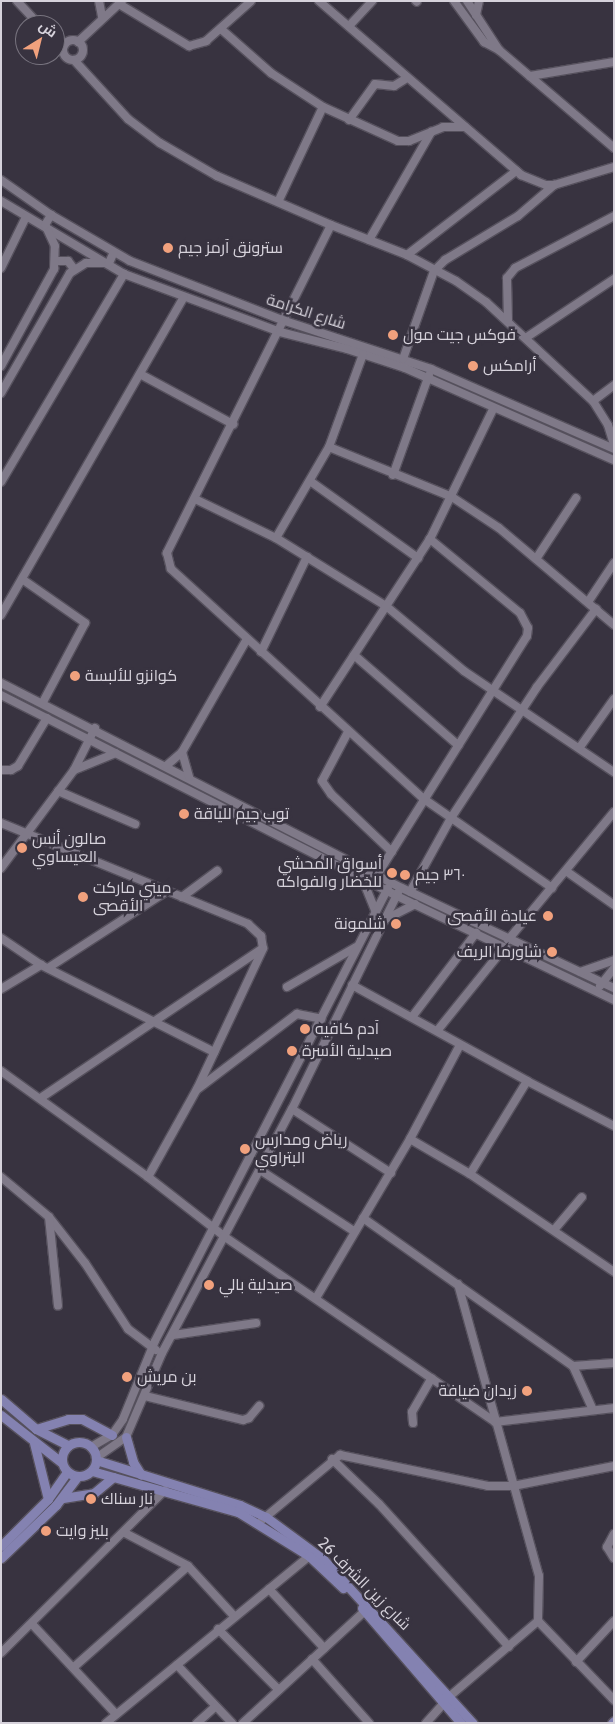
<!DOCTYPE html>
<meta charset="utf-8">
<style>
body{margin:0}
#map{position:relative;width:615px;height:1724px;overflow:hidden;background:#383340;font-family:Cabin,Cairo,sans-serif}
div>[style]{position:absolute}
[style*='--x']{left:calc(var(--x)*1px);top:calc(var(--y)*1px);width:calc(var(--w)*1px);rotate:calc(var(--a)*1deg)}
.roads{filter:drop-shadow(1px 0 #56515d) drop-shadow(-1px 0 #56515d) drop-shadow(0 1px #56515d) drop-shadow(0 -1px #56515d)}
.minor>*{height:8px;margin:-4px;padding:0 4px;transform-origin:4px;border-radius:4px;background:#7f7988}
.minor>.ring{margin:-4px;padding:0;box-sizing:content-box;background:none;border:8px solid #7f7988;border-radius:50%}
.major>*{height:9px;margin:-4.5px;padding:0 4.5px;transform-origin:4.5px;border-radius:4.5px;background:#8482b1}
.major>.ring{margin:-4.5px;padding:0;box-sizing:content-box;background:none;border:9px solid #8482b1;border-radius:50%}
.dots>*{width:14px;height:14px;translate:-50% -50%;box-sizing:border-box;border:2px solid #383340;border-radius:50%}
span{translate:-50% -50%;white-space:nowrap;text-align:center;line-height:1.15;-webkit-text-stroke:5px #383340;paint-order:stroke}
.poi-label{font-size:16px;color:#d6d2db}
.left{translate:0 -50%;text-align:left}
.right{translate:-100% -50%;text-align:right}
.street-label{font-size:16px;color:#d6d2db}
.frame{position:absolute;inset:0;border:2px solid #d6d2db;pointer-events:none}
.north{position:absolute;left:15px;top:15px;width:50px;height:50px;box-sizing:border-box;background:#383340;border:1px solid #77737e;border-radius:50%;rotate:36deg;font-size:14px;font-weight:700;line-height:20px;text-align:center;color:#d6d2db}
.north::after{content:'';display:block;margin:auto;width:18px;height:22px;background:#f1a17d;clip-path:polygon(50% 0,100% 100%,50% 72%,0 100%)}
</style>
<div id="map">
<div class="roads">
<div class="minor">
<div style="--x:17;--y:1;--w:33;--a:47"></div>
<div style="--x:99;--y:1;--w:16;--a:79"></div>
<div style="--x:319;--y:1;--w:267;--a:40.7"></div>
<div style="--x:521;--y:175;--w:27;--a:22"></div>
<div style="--x:546;--y:185;--w:8;--a:0"></div>
<div style="--x:554;--y:185;--w:63;--a:-16.7"></div>
<div style="--x:416;--y:1;--w:1;--a:45"></div>
<div style="--x:454;--y:1;--w:51;--a:53.8"></div>
<div style="--x:484;--y:42;--w:17;--a:28"></div>
<div style="--x:499;--y:50;--w:151;--a:40.4"></div>
<div style="--x:467;--y:1;--w:59;--a:56.9"></div>
<div style="--x:119;--y:4;--w:82;--a:31"></div>
<div style="--x:189;--y:46;--w:18;--a:-16"></div>
<div style="--x:206;--y:41;--w:60;--a:-41.6"></div>
<div style="--x:476;--y:15;--w:14;--a:-78"></div>
<div style="--x:349;--y:26;--w:34;--a:-47"></div>
<div style="--x:221;--y:29;--w:67;--a:41.3"></div>
<div style="--x:271;--y:73;--w:62;--a:33.2"></div>
<div style="--x:323;--y:107;--w:82;--a:24.4"></div>
<div style="--x:398;--y:141;--w:11;--a:0"></div>
<div style="--x:409;--y:141;--w:37;--a:-22"></div>
<div style="--x:443;--y:127;--w:22;--a:0"></div>
<div style="--x:55;--y:40;--w:11;--a:22"></div>
<div class="ring" style="left:63px;top:40px;width:12px;height:12px"></div>
<div style="--x:78;--y:42;--w:60;--a:-43"></div>
<div style="--x:74;--y:60;--w:80;--a:47.5"></div>
<div style="--x:128;--y:119;--w:40;--a:37"></div>
<div style="--x:160;--y:143;--w:66;--a:30.1"></div>
<div style="--x:217;--y:176;--w:124;--a:23.3"></div>
<div style="--x:331;--y:225;--w:367;--a:116.6"></div>
<div style="--x:167;--y:553;--w:16;--a:76"></div>
<div style="--x:171;--y:569;--w:342;--a:42.3"></div>
<div style="--x:424;--y:799;--w:156;--a:34.8"></div>
<div style="--x:530;--y:76;--w:85;--a:-9.5"></div>
<div style="--x:349;--y:120;--w:44;--a:-54.2"></div>
<div style="--x:375;--y:84;--w:19;--a:6"></div>
<div style="--x:394;--y:86;--w:15;--a:-32"></div>
<div style="--x:1;--y:180;--w:61;--a:35"></div>
<div style="--x:51;--y:215;--w:91;--a:30.2"></div>
<div style="--x:130;--y:261;--w:166;--a:21.2"></div>
<div style="--x:285;--y:321;--w:154;--a:18.2"></div>
<div style="--x:431;--y:369;--w:200;--a:23.6"></div>
<div style="--x:1;--y:201;--w:143;--a:30.7"></div>
<div style="--x:124;--y:274;--w:166;--a:20.4"></div>
<div style="--x:280;--y:332;--w:69;--a:14.2"></div>
<div style="--x:347;--y:349;--w:61;--a:18.1"></div>
<div style="--x:405;--y:368;--w:228;--a:23.8"></div>
<div style="--x:278;--y:202;--w:105;--a:-64.7"></div>
<div style="--x:331;--y:225;--w:82;--a:21.5"></div>
<div style="--x:407;--y:255;--w:55;--a:28"></div>
<div style="--x:456;--y:281;--w:37;--a:35"></div>
<div style="--x:486;--y:302;--w:146;--a:42.8"></div>
<div style="--x:593;--y:401;--w:28;--a:58"></div>
<div style="--x:608;--y:425;--w:21;--a:73"></div>
<div style="--x:369;--y:240;--w:125;--a:-60.1"></div>
<div style="--x:407;--y:255;--w:138;--a:-37.6"></div>
<div style="--x:56;--y:261;--w:12;--a:0"></div>
<div style="--x:68;--y:261;--w:10;--a:53"></div>
<div style="--x:1;--y:268;--w:57;--a:-63.9"></div>
<div style="--x:508;--y:320;--w:42;--a:-91.4"></div>
<div style="--x:507;--y:278;--w:13;--a:-51"></div>
<div style="--x:515;--y:268;--w:112;--a:-27.7"></div>
<div style="--x:527;--y:337;--w:105;--a:-33.7"></div>
<div style="--x:403;--y:359;--w:93;--a:-70.6"></div>
<div style="--x:434;--y:271;--w:16;--a:-45"></div>
<div style="--x:445;--y:260;--w:85;--a:-31.1"></div>
<div style="--x:518;--y:216;--w:48;--a:-40.7"></div>
<div style="--x:1;--y:366;--w:111;--a:-61.3"></div>
<div style="--x:54;--y:269;--w:23;--a:-88"></div>
<div style="--x:55;--y:246;--w:23;--a:-115"></div>
<div style="--x:45;--y:225;--w:12;--a:-59"></div>
<div style="--x:140;--y:374;--w:106;--a:28.3"></div>
<div style="--x:1;--y:393;--w:138;--a:-60.1"></div>
<div style="--x:70;--y:273;--w:19;--a:-32"></div>
<div style="--x:86;--y:263;--w:23;--a:0"></div>
<div style="--x:109;--y:263;--w:12;--a:-66"></div>
<div style="--x:593;--y:401;--w:26;--a:-37"></div>
<div style="--x:329;--y:447;--w:133;--a:22.1"></div>
<div style="--x:452;--y:497;--w:56;--a:33.4"></div>
<div style="--x:499;--y:528;--w:150;--a:40.1"></div>
<div style="--x:393;--y:475;--w:106;--a:-70.2"></div>
<div style="--x:310;--y:481;--w:133;--a:35.5"></div>
<div style="--x:1;--y:482;--w:242;--a:-59.4"></div>
<div style="--x:195;--y:499;--w:90;--a:25.7"></div>
<div style="--x:276;--y:538;--w:129;--a:31.7"></div>
<div style="--x:386;--y:606;--w:102;--a:39.8"></div>
<div style="--x:464;--y:671;--w:181;--a:34"></div>
<div style="--x:276;--y:538;--w:105;--a:-59.8"></div>
<div style="--x:329;--y:447;--w:99;--a:-69.9"></div>
<div style="--x:536;--y:559;--w:73;--a:-56.7"></div>
<div style="--x:22;--y:579;--w:77;--a:34.9"></div>
<div style="--x:85;--y:623;--w:89;--a:118"></div>
<div style="--x:588;--y:602;--w:47;--a:-56.3"></div>
<div style="--x:1;--y:615;--w:366;--a:-60.1"></div>
<div style="--x:261;--y:652;--w:106;--a:-64.2"></div>
<div style="--x:354;--y:655;--w:138;--a:40.9"></div>
<div style="--x:1;--y:683;--w:450;--a:27.1"></div>
<div style="--x:402;--y:888;--w:234;--a:25.3"></div>
<div style="--x:1;--y:695;--w:444;--a:26.9"></div>
<div style="--x:397;--y:896;--w:241;--a:25.6"></div>
<div style="--x:320;--y:707;--w:201;--a:-56.8"></div>
<div style="--x:430;--y:539;--w:144;--a:-64.1"></div>
<div style="--x:348;--y:732;--w:55;--a:118"></div>
<div style="--x:322;--y:781;--w:16;--a:55"></div>
<div style="--x:331;--y:794;--w:84;--a:43.6"></div>
<div style="--x:580;--y:747;--w:59;--a:-54.7"></div>
<div style="--x:182;--y:752;--w:26;--a:74"></div>
<div style="--x:166;--y:766;--w:21;--a:-41"></div>
<div style="--x:182;--y:752;--w:130;--a:-60.1"></div>
<div style="--x:1;--y:770;--w:10;--a:0"></div>
<div style="--x:11;--y:770;--w:8;--a:-30"></div>
<div style="--x:18;--y:766;--w:56;--a:-58.9"></div>
<div style="--x:74;--y:770;--w:45;--a:-22"></div>
<div style="--x:58;--y:791;--w:84;--a:23.2"></div>
<div style="--x:1;--y:823;--w:267;--a:22.2"></div>
<div style="--x:248;--y:924;--w:18;--a:43"></div>
<div style="--x:261;--y:936;--w:12;--a:81"></div>
<div style="--x:263;--y:948;--w:268;--a:146"></div>
<div style="--x:1;--y:868;--w:122;--a:-53.3"></div>
<div style="--x:74;--y:770;--w:47;--a:-63.4"></div>
<div style="--x:566;--y:871;--w:59;--a:35.3"></div>
<div style="--x:377;--y:875;--w:282;--a:-57.9"></div>
<div style="--x:527;--y:636;--w:8;--a:-83"></div>
<div style="--x:528;--y:628;--w:17;--a:-118"></div>
<div style="--x:520;--y:613;--w:117;--a:-140.6"></div>
<div style="--x:362;--y:878;--w:37;--a:68"></div>
<div style="--x:410;--y:892;--w:85;--a:-61"></div>
<div style="--x:451;--y:818;--w:157;--a:-56.7"></div>
<div style="--x:537;--y:687;--w:98;--a:-52.9"></div>
<div style="--x:182;--y:897;--w:44;--a:-36.6"></div>
<div style="--x:384;--y:920;--w:35;--a:-27"></div>
<div style="--x:1;--y:938;--w:48;--a:34"></div>
<div style="--x:41;--y:965;--w:194;--a:26.7"></div>
<div style="--x:508;--y:940;--w:166;--a:-50.4"></div>
<div style="--x:48;--y:968;--w:142;--a:-32.9"></div>
<div style="--x:580;--y:972;--w:36;--a:-19"></div>
<div style="--x:352;--y:985;--w:200;--a:28.7"></div>
<div style="--x:600;--y:986;--w:23;--a:-52"></div>
<div style="--x:287;--y:987;--w:80;--a:-30.1"></div>
<div style="--x:1;--y:989;--w:47;--a:-31"></div>
<div style="--x:412;--y:1017;--w:106;--a:-52.7"></div>
<div style="--x:437;--y:1031;--w:107;--a:-51.1"></div>
<div style="--x:1;--y:1071;--w:181;--a:35.8"></div>
<div style="--x:148;--y:1177;--w:98;--a:37.9"></div>
<div style="--x:225;--y:1237;--w:327;--a:34.4"></div>
<div style="--x:495;--y:1422;--w:120;--a:-6.7"></div>
<div style="--x:199;--y:1088;--w:123;--a:-37.1"></div>
<div style="--x:297;--y:1014;--w:25;--a:11"></div>
<div style="--x:292;--y:1109;--w:118;--a:32.9"></div>
<div style="--x:410;--y:1139;--w:106;--a:-62"></div>
<div style="--x:260;--y:1170;--w:113;--a:33.1"></div>
<div style="--x:470;--y:1174;--w:109;--a:-58.5"></div>
<div style="--x:527;--y:1081;--w:98;--a:27.3"></div>
<div style="--x:1;--y:1177;--w:62;--a:39.8"></div>
<div style="--x:49;--y:1217;--w:58;--a:52"></div>
<div style="--x:85;--y:1263;--w:79;--a:56.9"></div>
<div style="--x:128;--y:1329;--w:35;--a:37"></div>
<div style="--x:148;--y:1177;--w:101;--a:-60.9"></div>
<div style="--x:197;--y:1089;--w:155;--a:-64.8"></div>
<div style="--x:49;--y:1217;--w:89;--a:84.2"></div>
<div style="--x:363;--y:1218;--w:257;--a:35.2"></div>
<div style="--x:573;--y:1366;--w:48;--a:65.6"></div>
<div style="--x:554;--y:1230;--w:43;--a:-49.7"></div>
<div style="--x:458;--y:1284;--w:303;--a:74.5"></div>
<div style="--x:539;--y:1576;--w:45;--a:91.3"></div>
<div style="--x:538;--y:1621;--w:110;--a:46.1"></div>
<div style="--x:316;--y:1298;--w:185;--a:-59.4"></div>
<div style="--x:410;--y:1139;--w:69;--a:30.3"></div>
<div style="--x:470;--y:1174;--w:174;--a:34.2"></div>
<div style="--x:173;--y:1335;--w:84;--a:-8.2"></div>
<div style="--x:573;--y:1366;--w:41;--a:-4.2"></div>
<div style="--x:145;--y:1396;--w:101;--a:13.8"></div>
<div style="--x:243;--y:1420;--w:6;--a:-18"></div>
<div style="--x:249;--y:1418;--w:16;--a:-50"></div>
<div style="--x:413;--y:1423;--w:11;--a:-95"></div>
<div style="--x:412;--y:1412;--w:39;--a:-60"></div>
<div style="--x:91;--y:1447;--w:24;--a:-30"></div>
<div style="--x:112;--y:1435;--w:19;--a:-55"></div>
<div style="--x:123;--y:1419;--w:84;--a:-67.7"></div>
<div style="--x:155;--y:1341;--w:509;--a:-62.78"></div>
<div style="--x:96;--y:1458;--w:37;--a:-35"></div>
<div style="--x:126;--y:1437;--w:91;--a:-66.8"></div>
<div style="--x:162;--y:1353;--w:276;--a:-62"></div>
<div style="--x:292;--y:1109;--w:241;--a:-63.9"></div>
<div style="--x:332;--y:1459;--w:65;--a:43.8"></div>
<div style="--x:379;--y:1504;--w:193;--a:47.7"></div>
<div style="--x:262;--y:1520;--w:102;--a:-39.8"></div>
<div style="--x:340;--y:1455;--w:151;--a:11.8"></div>
<div style="--x:488;--y:1486;--w:25;--a:0"></div>
<div style="--x:513;--y:1486;--w:103;--a:-11.2"></div>
<div style="--x:125;--y:1533;--w:71;--a:27.6"></div>
<div style="--x:188;--y:1566;--w:68;--a:47.4"></div>
<div style="--x:614;--y:1534;--w:15;--a:118"></div>
<div style="--x:607;--y:1547;--w:13;--a:58"></div>
<div style="--x:269;--y:1589;--w:81;--a:47"></div>
<div style="--x:32;--y:1624;--w:123;--a:47"></div>
<div style="--x:218;--y:1629;--w:86;--a:45"></div>
<div style="--x:1;--y:1653;--w:231;--a:-44.8"></div>
<div style="--x:312;--y:1659;--w:86;--a:48.3"></div>
<div style="--x:576;--y:1662;--w:56;--a:-47.2"></div>
<div style="--x:177;--y:1665;--w:80;--a:46.5"></div>
<div style="--x:74;--y:1667;--w:152;--a:-41.5"></div>
<div style="--x:106;--y:1723;--w:263;--a:-39.4"></div>
<div style="--x:197;--y:1723;--w:24;--a:-42"></div>
<div style="--x:243;--y:1723;--w:170;--a:-42.6"></div>
<div style="--x:426;--y:1723;--w:36;--a:-48"></div>
<div style="--x:450;--y:1696;--w:116;--a:-40.4"></div>
</div>
<div class="major">
<div style="--x:1;--y:1399;--w:46;--a:40.6"></div>
<div style="--x:36;--y:1429;--w:36;--a:27"></div>
<div style="--x:1;--y:1415;--w:76;--a:38.1"></div>
<div style="--x:36;--y:1429;--w:34;--a:-17"></div>
<div style="--x:68;--y:1419;--w:14;--a:0"></div>
<div style="--x:82;--y:1419;--w:34;--a:28"></div>
<div style="--x:126;--y:1437;--w:26;--a:74"></div>
<div style="--x:133;--y:1462;--w:15;--a:58"></div>
<div class="ring" style="left:62px;top:1442px;width:25px;height:25px"></div>
<div style="--x:34;--y:1443;--w:58;--a:76"></div>
<div style="--x:96;--y:1460;--w:151;--a:17.4"></div>
<div style="--x:240;--y:1505;--w:29;--a:25"></div>
<div style="--x:266;--y:1517;--w:71;--a:36.4"></div>
<div style="--x:323;--y:1559;--w:222;--a:47.6"></div>
<div style="--x:92;--y:1471;--w:152;--a:15.7"></div>
<div style="--x:238;--y:1512;--w:84;--a:31.8"></div>
<div style="--x:309;--y:1556;--w:47;--a:43.3"></div>
<div style="--x:63;--y:1498;--w:31;--a:-9"></div>
<div style="--x:94;--y:1493;--w:25;--a:-40"></div>
<div style="--x:1;--y:1546;--w:66;--a:-45"></div>
<div style="--x:48;--y:1499;--w:33;--a:-55"></div>
<div style="--x:1;--y:1558;--w:76;--a:-43.9"></div>
<div style="--x:56;--y:1505;--w:35;--a:-53"></div>
<div style="--x:362;--y:1608;--w:152;--a:49.3"></div>
<div style="--x:612;--y:1723;--w:3;--a:-45"></div>
</div>
</div>
<div class="dots">
<div style="left:168px;top:248px;background:#f1a17d"></div>
<div style="left:393px;top:335px;background:#f1a17d"></div>
<div style="left:473px;top:366px;background:#f1a17d"></div>
<div style="left:75px;top:676px;background:#f1a17d"></div>
<div style="left:184px;top:814px;background:#f1a17d"></div>
<div style="left:22px;top:848px;background:#f1a17d"></div>
<div style="left:392px;top:873px;background:#f1a17d"></div>
<div style="left:405px;top:875px;background:#f1a17d"></div>
<div style="left:83px;top:897px;background:#f1a17d"></div>
<div style="left:548px;top:916px;background:#f1a17d"></div>
<div style="left:396px;top:924px;background:#f1a17d"></div>
<div style="left:552px;top:952px;background:#f1a17d"></div>
<div style="left:305px;top:1029px;background:#f1a17d"></div>
<div style="left:292px;top:1051px;background:#f1a17d"></div>
<div style="left:245px;top:1149px;background:#f1a17d"></div>
<div style="left:209px;top:1285px;background:#f1a17d"></div>
<div style="left:127px;top:1377px;background:#f1a17d"></div>
<div style="left:527px;top:1391px;background:#f1a17d"></div>
<div style="left:91px;top:1499px;background:#f1a17d"></div>
<div style="left:46px;top:1531px;background:#f1a17d"></div>
</div>
<div class="poi-label">
<span class="left" style="left:178px;top:248px">سترونق آرمز جيم</span>
<span class="left" style="left:403px;top:335px">فوكس جيت مول</span>
<span class="left" style="left:483px;top:366px">أرامكس</span>
<span class="left" style="left:85px;top:676px">كوانزو للألبسة</span>
<span class="left" style="left:194px;top:814px">توب جيم للياقة</span>
<span class="left" style="left:32px;top:848px">صالون أنس<br>العيساوي</span>
<span class="right" style="left:382px;top:873px">أسواق المحشي<br>للخضار والفواكه</span>
<span class="left" style="left:415px;top:875px">٣٦٠ جيم</span>
<span class="left" style="left:93px;top:897px">ميني ماركت<br>الأقصى</span>
<span class="right" style="left:537px;top:916px">عيادة الأقصى</span>
<span class="right" style="left:386px;top:924px">شلمونة</span>
<span class="right" style="left:542px;top:952px">شاورما الريف</span>
<span class="left" style="left:315px;top:1029px">آدم كافيه</span>
<span class="left" style="left:302px;top:1051px">صيدلية الأسرة</span>
<span class="left" style="left:255px;top:1149px">رياض ومدارس<br>البتراوي</span>
<span class="left" style="left:219px;top:1285px">صيدلية بالي</span>
<span class="left" style="left:137px;top:1377px">بن مريش</span>
<span class="right" style="left:517px;top:1391px">زيدان ضيافة</span>
<span class="left" style="left:101px;top:1499px">نار سناك</span>
<span class="left" style="left:56px;top:1531px">بليز وايت</span>
</div>
<div class="street-label">
<span style="left:306px;top:312px;rotate:18deg">شارع الكرامة</span>
<span style="left:364px;top:1584px;rotate:45deg">شارع زين الشرف 26</span>
</div>
<div class="frame"></div>
<div class="north">ش</div>
</div>
